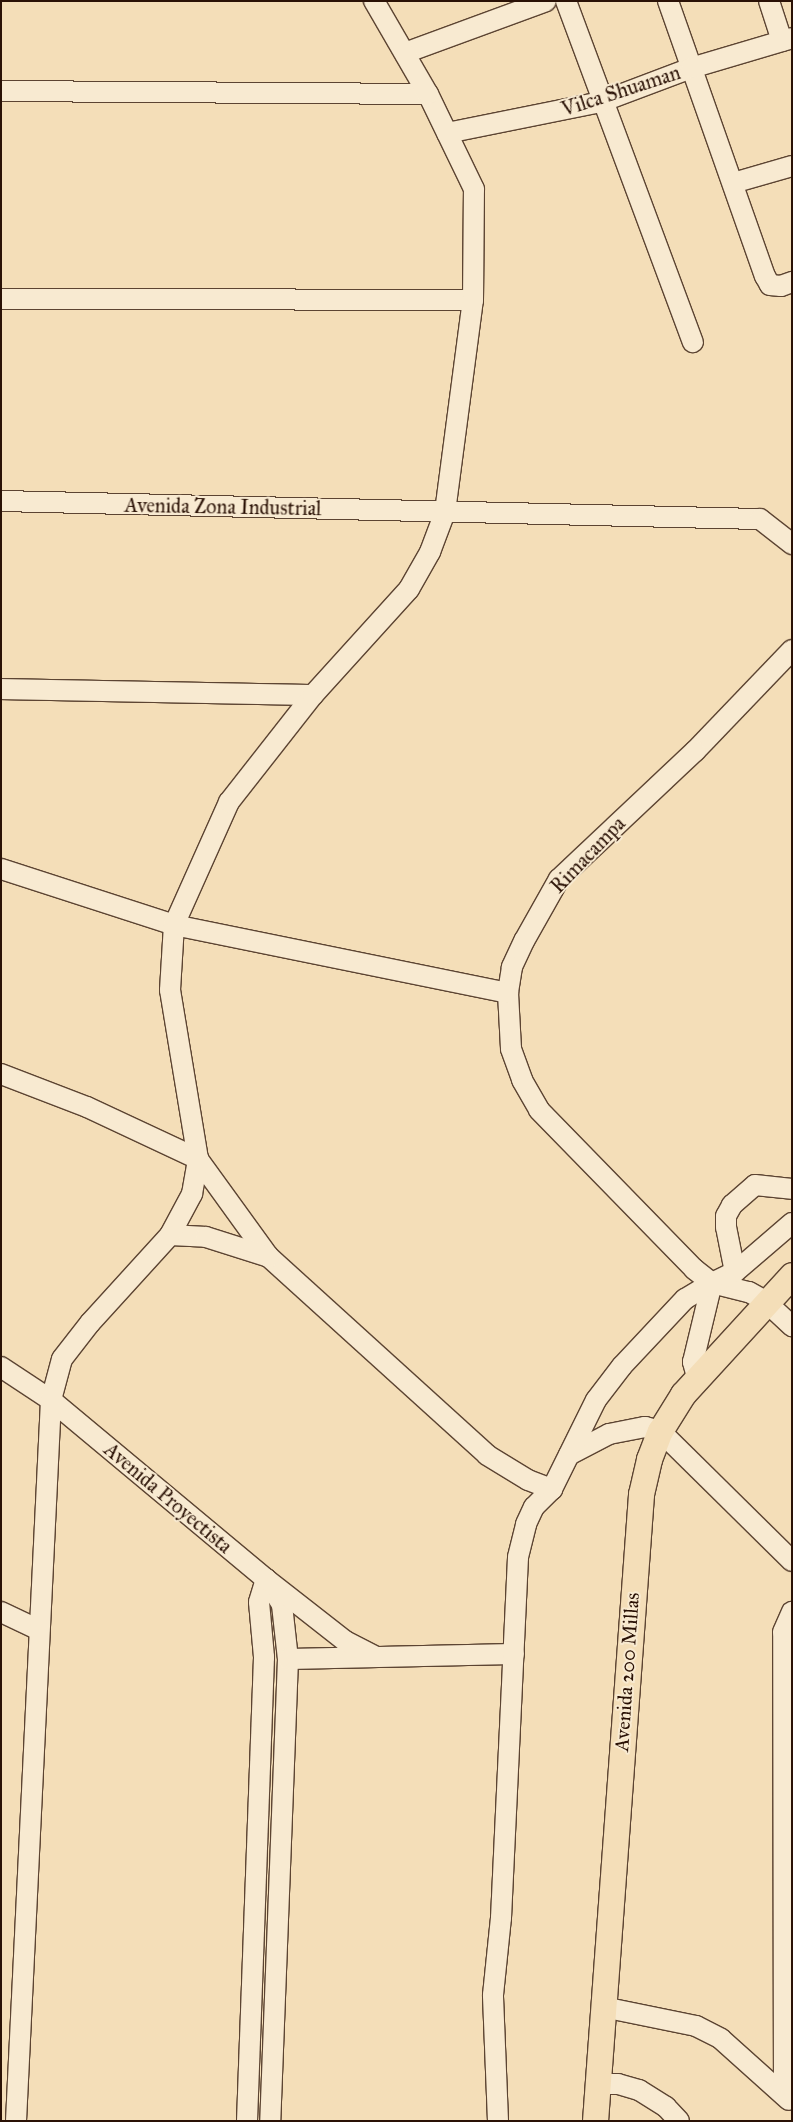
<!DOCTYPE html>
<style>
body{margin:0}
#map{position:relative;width:793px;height:2122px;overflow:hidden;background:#f4deb8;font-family:"IM FELL Great Primer",serif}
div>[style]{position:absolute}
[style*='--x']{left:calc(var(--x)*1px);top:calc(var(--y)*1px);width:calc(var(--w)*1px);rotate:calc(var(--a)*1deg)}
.roads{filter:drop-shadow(1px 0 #5c4432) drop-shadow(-1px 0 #5c4432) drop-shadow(0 1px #5c4432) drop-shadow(0 -1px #5c4432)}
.minor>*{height:20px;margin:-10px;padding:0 10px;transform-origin:10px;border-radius:10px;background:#f8ead1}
.major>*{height:25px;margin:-12.5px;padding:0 12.5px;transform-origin:12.5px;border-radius:12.5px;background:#f4deb8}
span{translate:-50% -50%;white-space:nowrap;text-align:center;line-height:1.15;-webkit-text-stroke:4px #f8ead1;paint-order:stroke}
.street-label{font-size:20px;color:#2a1105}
.frame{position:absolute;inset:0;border:2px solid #2a1105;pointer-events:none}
</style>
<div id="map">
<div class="roads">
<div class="minor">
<div style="--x:566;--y:1;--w:364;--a:69.6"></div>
<div style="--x:668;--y:1;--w:292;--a:70.6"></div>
<div style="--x:765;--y:276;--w:10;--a:61"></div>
<div style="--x:770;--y:285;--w:11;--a:5"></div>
<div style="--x:781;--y:286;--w:12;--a:-20"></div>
<div style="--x:769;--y:1;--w:42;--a:72"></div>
<div style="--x:405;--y:53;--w:150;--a:-20.2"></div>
<div style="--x:1;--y:91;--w:427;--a:0.4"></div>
<div style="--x:447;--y:133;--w:157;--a:-11.4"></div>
<div style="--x:601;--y:102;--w:96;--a:-20.7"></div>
<div style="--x:691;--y:68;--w:105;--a:-16.5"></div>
<div style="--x:733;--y:183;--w:61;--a:-16.1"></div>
<div style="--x:1;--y:299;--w:472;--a:0.1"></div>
<div style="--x:1;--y:501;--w:759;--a:1.36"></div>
<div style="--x:760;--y:519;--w:41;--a:38"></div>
<div style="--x:792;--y:650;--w:140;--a:133.8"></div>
<div style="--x:695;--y:751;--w:187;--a:136.7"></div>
<div style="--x:559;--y:879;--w:71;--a:119.4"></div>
<div style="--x:524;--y:941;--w:29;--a:115"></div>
<div style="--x:512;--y:967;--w:26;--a:99"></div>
<div style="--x:508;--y:993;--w:56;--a:86.9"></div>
<div style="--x:511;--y:1049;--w:33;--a:70"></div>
<div style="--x:522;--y:1080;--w:34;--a:60"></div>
<div style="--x:539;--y:1110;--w:222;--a:45.7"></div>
<div style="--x:694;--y:1269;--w:23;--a:38"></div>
<div style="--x:712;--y:1283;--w:38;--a:14"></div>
<div style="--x:749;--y:1292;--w:18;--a:29"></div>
<div style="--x:765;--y:1301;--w:37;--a:43"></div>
<div style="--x:1;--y:689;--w:312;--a:1.1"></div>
<div style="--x:1;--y:869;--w:182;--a:17.9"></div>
<div style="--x:174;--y:925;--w:341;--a:11.5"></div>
<div style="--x:1;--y:1074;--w:92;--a:21"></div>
<div style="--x:87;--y:1107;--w:123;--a:25.1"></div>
<div style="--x:198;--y:1159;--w:121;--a:54.1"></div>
<div style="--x:269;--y:1257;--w:294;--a:42.2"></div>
<div style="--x:487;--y:1455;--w:48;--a:31.4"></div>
<div style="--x:528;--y:1480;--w:26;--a:21"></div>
<div style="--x:170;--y:1235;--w:36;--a:3"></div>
<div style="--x:206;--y:1237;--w:66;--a:17.6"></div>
<div style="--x:735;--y:1272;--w:46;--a:-101.3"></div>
<div style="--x:726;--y:1227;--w:11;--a:-90"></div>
<div style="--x:726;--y:1216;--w:13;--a:-61"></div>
<div style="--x:732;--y:1205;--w:30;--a:-41"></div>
<div style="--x:755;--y:1185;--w:37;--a:6"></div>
<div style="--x:1;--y:1367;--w:60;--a:33.4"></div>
<div style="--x:51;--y:1400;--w:280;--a:39.8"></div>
<div style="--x:266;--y:1579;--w:31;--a:58"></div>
<div style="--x:282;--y:1605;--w:54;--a:83.7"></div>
<div style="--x:288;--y:1659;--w:462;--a:92.2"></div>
<div style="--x:697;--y:1377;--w:16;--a:-105"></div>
<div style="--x:693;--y:1362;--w:81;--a:-76.5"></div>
<div style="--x:712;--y:1283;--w:25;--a:-26"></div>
<div style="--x:735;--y:1272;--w:75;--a:-40.7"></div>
<div style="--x:569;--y:1455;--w:45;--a:-27.7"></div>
<div style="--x:609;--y:1434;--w:37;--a:-11"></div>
<div style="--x:645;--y:1427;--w:16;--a:15"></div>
<div style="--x:660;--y:1431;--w:185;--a:44.6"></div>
<div style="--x:1;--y:1612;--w:42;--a:25.3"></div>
<div style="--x:288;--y:1659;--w:226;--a:-1.3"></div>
<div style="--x:603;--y:2007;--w:95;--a:11.5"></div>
<div style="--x:696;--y:2026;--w:28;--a:27"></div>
<div style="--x:721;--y:2039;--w:91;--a:41.9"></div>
<div style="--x:596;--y:2084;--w:22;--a:0"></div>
<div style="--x:618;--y:2084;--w:22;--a:16"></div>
<div style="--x:639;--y:2090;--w:32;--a:32"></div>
<div style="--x:666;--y:2107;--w:19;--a:47"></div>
<div style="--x:784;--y:2095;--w:463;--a:-90.1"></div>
<div style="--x:783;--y:1632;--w:22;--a:-66"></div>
<div style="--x:16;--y:2121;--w:722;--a:-87.22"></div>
<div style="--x:51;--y:1400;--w:42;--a:-75"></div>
<div style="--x:62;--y:1359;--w:46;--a:-52.1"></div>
<div style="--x:90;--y:1323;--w:119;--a:-47.7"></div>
<div style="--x:170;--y:1235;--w:47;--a:-61.8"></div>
<div style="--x:192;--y:1194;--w:36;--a:-80"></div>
<div style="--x:198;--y:1159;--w:171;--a:-99.4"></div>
<div style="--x:170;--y:990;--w:65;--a:-86.5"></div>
<div style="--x:174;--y:925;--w:135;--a:-65.9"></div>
<div style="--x:229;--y:802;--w:136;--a:-51.9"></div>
<div style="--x:313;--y:695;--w:143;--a:-47.8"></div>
<div style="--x:409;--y:589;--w:43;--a:-60.4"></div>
<div style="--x:430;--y:552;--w:43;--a:-69.4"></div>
<div style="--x:445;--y:512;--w:214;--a:-82.5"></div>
<div style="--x:473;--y:300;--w:111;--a:-89.5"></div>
<div style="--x:474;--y:189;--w:106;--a:-115.8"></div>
<div style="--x:428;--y:94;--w:108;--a:-120.1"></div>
<div style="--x:247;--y:2121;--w:464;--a:-87.9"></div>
<div style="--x:264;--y:1657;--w:55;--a:-95.2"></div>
<div style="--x:259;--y:1602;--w:24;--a:-73"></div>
<div style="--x:266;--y:1579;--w:100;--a:38.1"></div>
<div style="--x:345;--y:1641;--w:35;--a:27"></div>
<div style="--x:498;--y:2121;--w:126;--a:-92.3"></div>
<div style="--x:493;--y:1995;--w:77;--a:-84.1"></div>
<div style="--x:501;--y:1918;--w:361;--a:-87.3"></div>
<div style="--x:518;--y:1557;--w:34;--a:-76"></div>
<div style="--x:526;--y:1524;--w:19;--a:-65"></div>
<div style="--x:534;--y:1507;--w:25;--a:-45"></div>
<div style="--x:552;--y:1489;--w:99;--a:-63.7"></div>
<div style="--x:596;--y:1400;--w:43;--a:-52.6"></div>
<div style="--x:622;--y:1366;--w:92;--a:-46.8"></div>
<div style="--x:685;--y:1299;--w:31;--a:-31"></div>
</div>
<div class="major">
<div style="--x:595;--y:2121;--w:629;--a:-85.8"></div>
<div style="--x:641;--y:1494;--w:36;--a:-77"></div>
<div style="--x:649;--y:1459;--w:30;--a:-69"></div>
<div style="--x:660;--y:1431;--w:44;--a:-58.1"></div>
<div style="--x:683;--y:1394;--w:161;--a:-47.5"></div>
</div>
</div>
<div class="street-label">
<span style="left:621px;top:91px;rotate:-18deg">Vilca Shuaman</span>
<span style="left:223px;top:507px;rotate:1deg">Avenida Zona Industrial</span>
<span style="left:588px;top:855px;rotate:-46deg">Rimacampa</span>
<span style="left:168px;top:1498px;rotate:40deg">Avenida Proyectista</span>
<span style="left:627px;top:1672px;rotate:-86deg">Avenida 200 Millas</span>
</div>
<div class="frame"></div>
</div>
